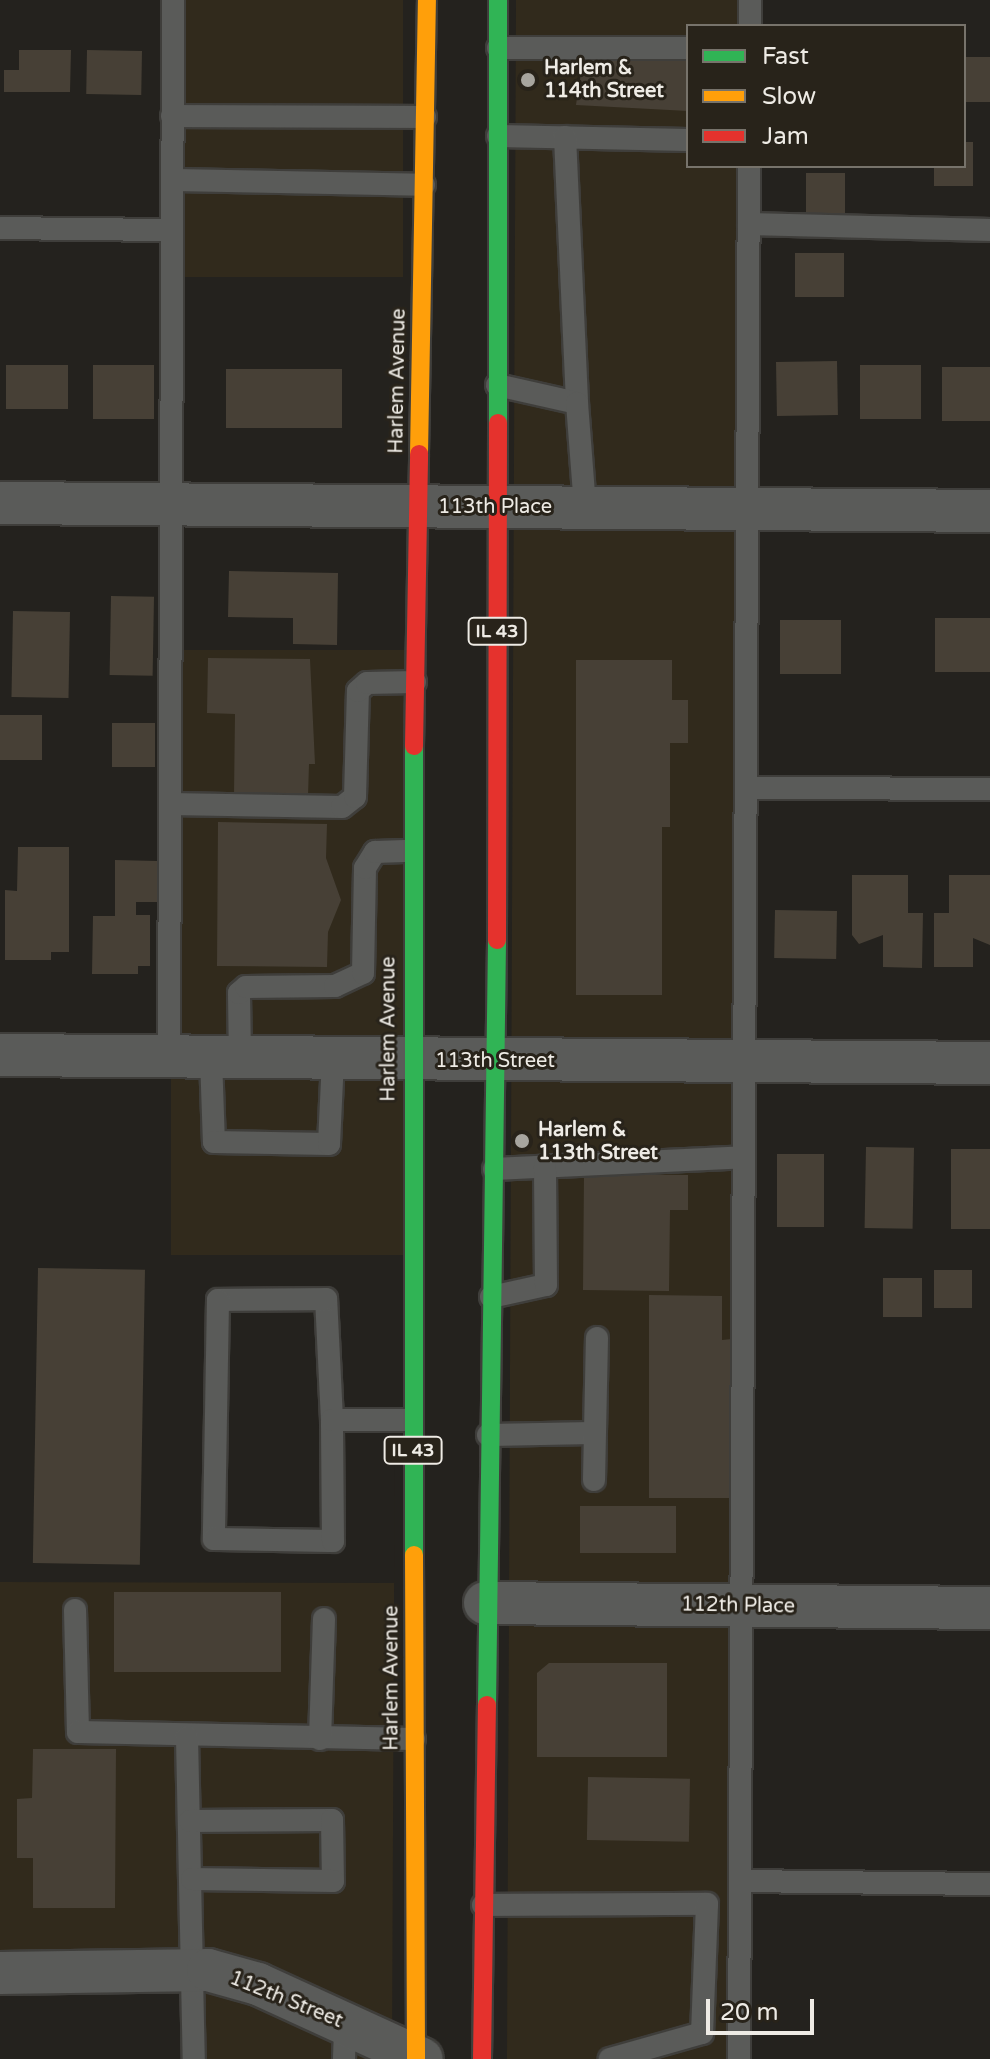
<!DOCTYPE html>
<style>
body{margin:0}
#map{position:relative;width:990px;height:2059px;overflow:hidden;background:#24221e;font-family:"Varela Round",sans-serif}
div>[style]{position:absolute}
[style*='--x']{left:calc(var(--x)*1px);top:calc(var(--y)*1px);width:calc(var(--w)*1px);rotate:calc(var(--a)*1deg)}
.built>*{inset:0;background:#312a1c;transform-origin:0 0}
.building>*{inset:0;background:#474036;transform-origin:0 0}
.roads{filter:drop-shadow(2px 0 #3f3e3b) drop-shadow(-2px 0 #3f3e3b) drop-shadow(0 2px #3f3e3b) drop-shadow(0 -2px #3f3e3b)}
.lane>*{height:22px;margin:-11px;padding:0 11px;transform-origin:11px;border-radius:11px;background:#5a5b59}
.street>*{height:42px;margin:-21px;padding:0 21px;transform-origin:21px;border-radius:21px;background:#5a5b59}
.fast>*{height:18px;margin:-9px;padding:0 9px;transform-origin:9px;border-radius:9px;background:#30b455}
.slow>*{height:18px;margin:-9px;padding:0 9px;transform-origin:9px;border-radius:9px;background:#ff9f0a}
.jam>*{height:18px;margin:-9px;padding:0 9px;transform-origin:9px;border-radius:9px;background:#e5322d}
.dots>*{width:22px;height:22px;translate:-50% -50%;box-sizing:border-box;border:4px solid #28231a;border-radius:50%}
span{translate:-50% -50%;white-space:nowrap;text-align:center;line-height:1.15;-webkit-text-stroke:6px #28231a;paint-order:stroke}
.shield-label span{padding:2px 6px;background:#28231a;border:2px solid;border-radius:6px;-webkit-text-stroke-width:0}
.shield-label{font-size:18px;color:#eeebe5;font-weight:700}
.poi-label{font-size:20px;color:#eeebe5;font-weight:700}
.left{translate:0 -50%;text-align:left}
.street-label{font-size:20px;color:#eeebe5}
.legend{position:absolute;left:686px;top:24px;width:280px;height:144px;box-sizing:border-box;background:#28231a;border:2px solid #77736b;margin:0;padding:10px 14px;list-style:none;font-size:24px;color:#eeebe5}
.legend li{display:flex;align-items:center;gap:16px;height:40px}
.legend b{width:40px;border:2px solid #77736b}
.scale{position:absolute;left:706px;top:1999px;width:108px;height:36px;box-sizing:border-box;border:4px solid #eeebe5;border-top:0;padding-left:10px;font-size:24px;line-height:28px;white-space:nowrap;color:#eeebe5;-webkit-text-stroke:6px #28231a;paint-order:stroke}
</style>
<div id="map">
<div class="built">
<div style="left:173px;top:0;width:230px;height:277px"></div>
<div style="clip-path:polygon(516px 0,750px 0,750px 26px,688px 26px,688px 166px,749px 166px,739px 2059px,507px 2059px)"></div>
<div style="left:171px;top:650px;width:235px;height:605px"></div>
<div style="clip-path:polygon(395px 1373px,392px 2059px,181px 2059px,182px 1947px,0 1954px,0 1582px,394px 1583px)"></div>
</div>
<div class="building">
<div style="clip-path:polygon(19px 50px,71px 50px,70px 92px,4px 92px,4px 70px,19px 70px)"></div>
<div style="left:87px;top:50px;width:55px;height:44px;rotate:1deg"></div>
<div style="clip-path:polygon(599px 54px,688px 55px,688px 111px,576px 105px,582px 62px,599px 62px)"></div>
<div style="left:964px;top:57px;width:26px;height:45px"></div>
<div style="clip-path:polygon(964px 142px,973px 142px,973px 186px,934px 186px,934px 166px,964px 166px)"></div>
<div style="left:845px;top:173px;width:44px;height:39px;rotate:90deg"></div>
<div style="left:795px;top:253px;width:49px;height:44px"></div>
<div style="left:837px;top:361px;width:54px;height:61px;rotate:89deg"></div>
<div style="left:6px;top:365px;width:62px;height:44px"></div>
<div style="left:93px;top:365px;width:61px;height:54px"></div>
<div style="left:860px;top:365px;width:61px;height:54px"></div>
<div style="left:990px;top:367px;width:54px;height:48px;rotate:90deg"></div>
<div style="left:226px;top:369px;width:116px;height:59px"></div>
<div style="clip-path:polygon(229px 571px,338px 573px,337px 645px,293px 644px,293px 618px,228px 617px)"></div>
<div style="left:111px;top:596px;width:43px;height:79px;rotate:1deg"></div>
<div style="left:13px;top:611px;width:57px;height:86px;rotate:1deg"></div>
<div style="left:935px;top:618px;width:55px;height:54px"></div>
<div style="left:780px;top:620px;width:61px;height:54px"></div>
<div style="clip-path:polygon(208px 658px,310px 659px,315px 764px,309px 764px,308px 796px,234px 795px,235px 714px,207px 713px)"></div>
<div style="clip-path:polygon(576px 660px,672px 660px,672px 700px,688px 700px,688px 743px,670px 743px,670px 827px,662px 827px,662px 995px,576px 995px)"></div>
<div style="left:0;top:715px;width:42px;height:45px"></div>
<div style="left:112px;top:723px;width:43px;height:44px"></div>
<div style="clip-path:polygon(218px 822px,327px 824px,326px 858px,341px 900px,328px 932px,327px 967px,217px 966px)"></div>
<div style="clip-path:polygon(18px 847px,69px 847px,69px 952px,51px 952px,51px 960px,5px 960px,5px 890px,17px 891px)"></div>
<div style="clip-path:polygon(115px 860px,157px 861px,157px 902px,136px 902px,136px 915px,150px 915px,150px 966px,138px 966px,138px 974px,92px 974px,93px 916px,115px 916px)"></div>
<div style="clip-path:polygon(852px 875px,908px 875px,908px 913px,923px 913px,922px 968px,883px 967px,883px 935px,859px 944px,852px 935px)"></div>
<div style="clip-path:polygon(949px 875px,990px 875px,990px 945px,973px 938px,973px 967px,934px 967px,934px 913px,949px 913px)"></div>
<div style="left:775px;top:910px;width:62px;height:48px;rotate:1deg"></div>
<div style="left:866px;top:1147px;width:48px;height:81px;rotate:1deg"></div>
<div style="left:951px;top:1149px;width:39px;height:80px"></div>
<div style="left:777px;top:1154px;width:47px;height:73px"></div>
<div style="clip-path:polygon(584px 1174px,688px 1175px,688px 1210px,670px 1210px,669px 1291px,583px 1290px)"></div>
<div style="left:38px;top:1268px;width:107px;height:295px;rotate:1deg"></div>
<div style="left:934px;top:1270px;width:38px;height:38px"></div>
<div style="left:883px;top:1278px;width:39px;height:39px"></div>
<div style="clip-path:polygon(649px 1295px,722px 1296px,722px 1340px,732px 1339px,732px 1498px,649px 1498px)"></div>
<div style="left:580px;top:1506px;width:96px;height:47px"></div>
<div style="left:114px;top:1592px;width:167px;height:80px"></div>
<div style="clip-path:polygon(549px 1663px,667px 1663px,667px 1757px,537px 1757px,537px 1673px)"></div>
<div style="clip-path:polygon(33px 1749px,116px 1749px,115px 1908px,33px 1908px,33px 1858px,17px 1858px,17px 1799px,32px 1798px)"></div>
<div style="left:588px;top:1777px;width:102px;height:63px;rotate:1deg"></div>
</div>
<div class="roads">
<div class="lane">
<div style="--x:750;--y:26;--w:26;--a:-90"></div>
<div style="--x:498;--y:48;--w:190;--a:0"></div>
<div style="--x:172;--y:116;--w:253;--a:0.2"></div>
<div style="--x:498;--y:136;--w:190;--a:1.2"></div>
<div style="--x:565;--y:137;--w:266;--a:87.4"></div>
<div style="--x:173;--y:180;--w:251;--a:1.1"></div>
<div style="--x:749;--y:224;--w:241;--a:1.4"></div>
<div style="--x:0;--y:228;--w:172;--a:0.7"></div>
<div style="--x:497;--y:385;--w:82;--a:12.7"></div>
<div style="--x:577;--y:403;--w:104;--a:85.6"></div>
<div style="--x:746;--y:788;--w:244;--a:0.2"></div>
<div style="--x:170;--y:804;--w:172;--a:1"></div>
<div style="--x:342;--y:807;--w:16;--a:-38"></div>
<div style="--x:355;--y:797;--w:106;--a:-88.4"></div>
<div style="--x:358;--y:691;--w:12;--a:-42"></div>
<div style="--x:367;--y:683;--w:48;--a:-1.2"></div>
<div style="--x:169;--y:1057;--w:1057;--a:-89.78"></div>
<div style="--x:211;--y:1058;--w:84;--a:88"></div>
<div style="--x:214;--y:1142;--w:115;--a:1"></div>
<div style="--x:329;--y:1144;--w:85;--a:-87.3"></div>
<div style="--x:240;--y:1058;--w:65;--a:-90.9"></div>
<div style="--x:239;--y:993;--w:9;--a:-41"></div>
<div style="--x:246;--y:987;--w:89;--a:-0.6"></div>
<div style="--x:335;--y:986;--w:31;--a:-25"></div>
<div style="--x:363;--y:973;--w:105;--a:-88.9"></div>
<div style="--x:365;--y:868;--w:19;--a:-58"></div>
<div style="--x:375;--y:852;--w:37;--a:-2"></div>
<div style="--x:494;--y:1169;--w:250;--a:-2.7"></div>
<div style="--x:491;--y:1297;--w:56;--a:-12.3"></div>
<div style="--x:546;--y:1285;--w:118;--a:-90.5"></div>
<div style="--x:332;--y:1420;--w:121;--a:-92.8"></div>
<div style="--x:326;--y:1299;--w:108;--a:179.5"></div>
<div style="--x:218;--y:1300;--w:239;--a:91"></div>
<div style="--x:214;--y:1539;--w:119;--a:1"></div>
<div style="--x:333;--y:1541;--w:121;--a:-90.5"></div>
<div style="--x:332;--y:1420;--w:80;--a:0"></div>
<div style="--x:488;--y:1435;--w:106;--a:-1.1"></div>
<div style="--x:594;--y:1480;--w:142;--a:-88.8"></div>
<div style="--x:75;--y:1610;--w:122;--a:88.6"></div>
<div style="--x:78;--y:1732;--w:336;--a:1.2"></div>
<div style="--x:187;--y:1737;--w:322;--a:88.8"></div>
<div style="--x:320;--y:1739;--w:120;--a:-88.1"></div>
<div style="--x:190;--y:1821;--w:142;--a:-0.4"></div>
<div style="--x:332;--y:1820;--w:61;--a:89.1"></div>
<div style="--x:333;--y:1881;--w:141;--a:-179.2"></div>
<div style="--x:740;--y:1881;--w:250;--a:0.7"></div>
<div style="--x:483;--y:1905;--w:224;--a:-0.3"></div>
<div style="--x:707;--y:1904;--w:129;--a:92.2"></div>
<div style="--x:702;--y:2033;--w:96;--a:164.2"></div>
<div style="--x:344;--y:2059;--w:35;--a:-88"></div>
<div style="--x:739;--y:2059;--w:1893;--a:-89.7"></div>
</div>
<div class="street">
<div style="--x:0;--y:503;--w:990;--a:0.46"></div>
<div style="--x:0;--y:1055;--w:990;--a:0.46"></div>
<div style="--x:485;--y:1603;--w:505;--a:0.57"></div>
<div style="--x:0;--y:1973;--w:208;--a:-0.8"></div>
<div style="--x:208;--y:1970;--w:52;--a:15.6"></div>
<div style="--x:258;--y:1984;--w:180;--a:24.6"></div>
</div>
<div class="fast">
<div style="--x:498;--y:423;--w:423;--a:-90"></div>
<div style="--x:414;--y:746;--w:809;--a:90"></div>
<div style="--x:487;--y:1705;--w:765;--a:-89.25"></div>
</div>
<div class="slow">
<div style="--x:419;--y:454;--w:454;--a:-89"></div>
<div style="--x:414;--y:1555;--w:504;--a:89.77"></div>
</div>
<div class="jam">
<div style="--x:414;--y:746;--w:292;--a:-89"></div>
<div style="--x:497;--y:940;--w:517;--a:-89.89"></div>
<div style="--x:482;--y:2059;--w:354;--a:-89.2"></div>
</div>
</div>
<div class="dots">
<div style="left:528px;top:80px;background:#a7a59f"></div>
<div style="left:522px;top:1141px;background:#a7a59f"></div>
</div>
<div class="shield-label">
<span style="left:497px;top:631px">IL 43</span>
<span style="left:413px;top:1450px">IL 43</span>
</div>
<div class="poi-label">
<span class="left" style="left:544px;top:80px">Harlem &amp;<br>114th Street</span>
<span class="left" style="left:538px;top:1142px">Harlem &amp;<br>113th Street</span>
</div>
<div class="street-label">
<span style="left:398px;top:381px;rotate:-89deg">Harlem Avenue</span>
<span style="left:495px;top:507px">113th Place</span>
<span style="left:389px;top:1029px;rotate:-90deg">Harlem Avenue</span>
<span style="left:495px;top:1061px">113th Street</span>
<span style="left:738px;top:1606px;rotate:1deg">112th Place</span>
<span style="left:392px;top:1678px;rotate:-90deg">Harlem Avenue</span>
<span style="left:286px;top:2000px;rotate:22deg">112th Street</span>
</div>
<ul class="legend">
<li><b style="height:10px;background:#30b455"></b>Fast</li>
<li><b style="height:10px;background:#ff9f0a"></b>Slow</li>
<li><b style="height:10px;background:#e5322d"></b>Jam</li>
</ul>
<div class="scale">20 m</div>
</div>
